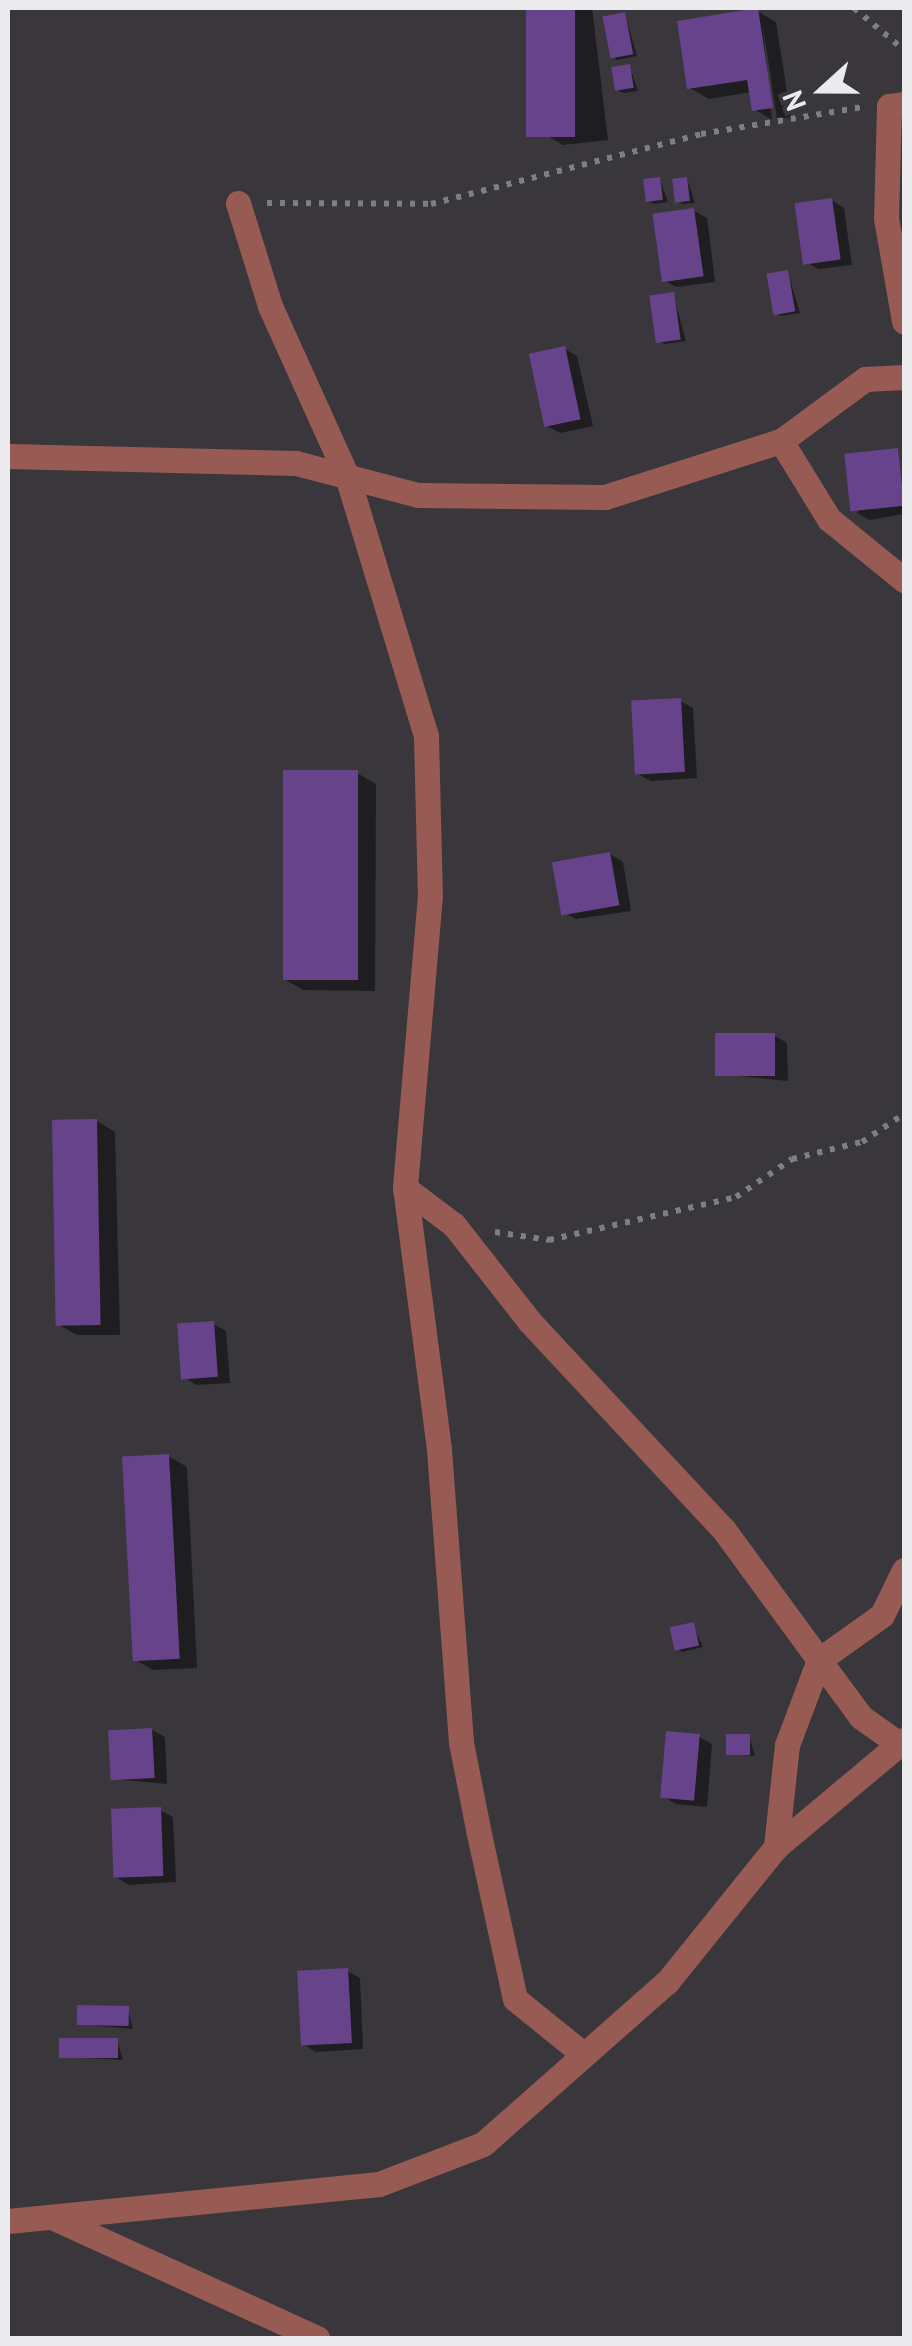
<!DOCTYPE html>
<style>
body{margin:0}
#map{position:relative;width:912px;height:2346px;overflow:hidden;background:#39373b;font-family:"PT Sans",sans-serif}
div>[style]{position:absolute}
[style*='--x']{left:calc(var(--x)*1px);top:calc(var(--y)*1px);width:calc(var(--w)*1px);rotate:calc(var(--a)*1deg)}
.shadow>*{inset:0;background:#0007}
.building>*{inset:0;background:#67438b;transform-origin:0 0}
.path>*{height:6px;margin-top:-3px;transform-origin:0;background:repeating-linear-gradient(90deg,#7f7e81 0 5px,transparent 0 13px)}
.minor>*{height:25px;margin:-12.5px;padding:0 12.5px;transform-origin:12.5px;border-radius:12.5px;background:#975b54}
.tertiary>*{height:25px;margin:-12.5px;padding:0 12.5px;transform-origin:12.5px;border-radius:12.5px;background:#975b54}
span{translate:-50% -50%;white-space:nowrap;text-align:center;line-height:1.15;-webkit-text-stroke:10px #39373b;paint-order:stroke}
.frame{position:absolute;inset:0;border:10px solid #ebeaed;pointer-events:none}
.north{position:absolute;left:772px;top:40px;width:100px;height:100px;-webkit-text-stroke:8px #39373b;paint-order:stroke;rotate:249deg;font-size:28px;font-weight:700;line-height:40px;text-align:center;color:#ebeaed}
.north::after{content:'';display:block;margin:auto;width:35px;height:45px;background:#ebeaed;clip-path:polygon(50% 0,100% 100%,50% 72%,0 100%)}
</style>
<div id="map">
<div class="shadow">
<div style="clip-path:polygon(529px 8px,592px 8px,608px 140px,563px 145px,544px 134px)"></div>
<div style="clip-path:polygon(757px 11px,776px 22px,791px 117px,777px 119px,762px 20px,772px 120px,754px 109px,752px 92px,709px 99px,690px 88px)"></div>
<div style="clip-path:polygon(625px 14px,637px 56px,617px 60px,612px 56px)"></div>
<div style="clip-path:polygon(630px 67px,638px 91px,623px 93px,617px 90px)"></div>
<div style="clip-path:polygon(687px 179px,695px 203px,683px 204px,677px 201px)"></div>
<div style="clip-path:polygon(660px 180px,668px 202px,654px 204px,648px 201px)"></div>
<div style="clip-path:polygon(831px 200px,844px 208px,852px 265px,818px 269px,806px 262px)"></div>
<div style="clip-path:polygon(694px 211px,707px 218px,715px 282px,676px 287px,663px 280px)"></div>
<div style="clip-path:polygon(788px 273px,800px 313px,781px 316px,775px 313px)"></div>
<div style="clip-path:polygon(673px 294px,686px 341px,664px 344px,658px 341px)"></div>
<div style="clip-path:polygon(565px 349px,577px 356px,593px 426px,560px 433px,547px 426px)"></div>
<div style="clip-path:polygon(898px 450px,904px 514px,870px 520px,857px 513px)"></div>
<div style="clip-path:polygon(680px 701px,693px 708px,697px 778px,651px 781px,638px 774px)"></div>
<div style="clip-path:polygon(357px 773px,376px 784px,375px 991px,303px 990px,284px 979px)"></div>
<div style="clip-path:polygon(610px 854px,623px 862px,631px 911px,576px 919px,563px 912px)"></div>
<div style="clip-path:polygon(775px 1036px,787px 1043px,788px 1081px,718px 1074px)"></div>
<div style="clip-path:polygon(97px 1121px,115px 1132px,120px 1335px,77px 1335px,59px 1325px)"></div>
<div style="clip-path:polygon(213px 1324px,226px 1331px,230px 1383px,196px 1385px,184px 1377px)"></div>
<div style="clip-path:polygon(168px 1456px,187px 1467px,197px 1668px,153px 1670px,134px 1659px)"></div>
<div style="clip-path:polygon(693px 1625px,703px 1647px,682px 1652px,677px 1649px)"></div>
<div style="clip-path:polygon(152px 1730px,165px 1737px,167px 1784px,113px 1779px)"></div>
<div style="clip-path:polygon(749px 1736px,755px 1756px,729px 1754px)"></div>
<div style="clip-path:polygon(699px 1737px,712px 1744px,707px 1807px,676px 1804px,664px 1797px)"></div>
<div style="clip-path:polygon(160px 1810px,173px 1817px,176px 1882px,129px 1885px,116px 1877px)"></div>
<div style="clip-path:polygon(347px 1971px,360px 1978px,363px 2049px,316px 2052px,303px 2044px)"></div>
<div style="clip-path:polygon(128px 2009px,133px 2029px,78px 2024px)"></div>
<div style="clip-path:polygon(117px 2040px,123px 2060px,62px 2057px)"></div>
</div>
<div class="building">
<div style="left:526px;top:8px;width:49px;height:129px"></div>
<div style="clip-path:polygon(758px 8px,773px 108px,752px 111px,747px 80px,687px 89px,677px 21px)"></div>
<div style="left:625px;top:12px;width:43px;height:23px;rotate:79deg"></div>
<div style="left:630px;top:64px;width:24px;height:19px;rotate:81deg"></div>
<div style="left:660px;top:177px;width:23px;height:17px;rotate:83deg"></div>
<div style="left:687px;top:177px;width:24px;height:15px;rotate:83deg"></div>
<div style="left:832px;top:198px;width:62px;height:38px;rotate:82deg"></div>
<div style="left:694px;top:208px;width:69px;height:42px;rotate:82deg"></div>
<div style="left:788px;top:270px;width:42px;height:22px;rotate:80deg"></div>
<div style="left:674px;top:292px;width:48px;height:25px;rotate:82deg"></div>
<div style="left:565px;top:346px;width:75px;height:37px;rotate:78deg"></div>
<div style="left:898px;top:448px;width:58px;height:54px;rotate:84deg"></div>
<div style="left:681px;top:698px;width:74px;height:50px;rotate:87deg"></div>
<div style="left:283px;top:770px;width:75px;height:210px"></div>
<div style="left:610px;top:852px;width:54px;height:59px;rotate:80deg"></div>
<div style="left:715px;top:1033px;width:60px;height:43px"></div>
<div style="left:97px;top:1119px;width:206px;height:45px;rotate:89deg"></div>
<div style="left:214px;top:1321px;width:56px;height:37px;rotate:86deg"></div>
<div style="left:169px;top:1454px;width:205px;height:47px;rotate:87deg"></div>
<div style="left:694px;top:1622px;width:24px;height:25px;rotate:78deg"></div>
<div style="left:152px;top:1728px;width:50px;height:44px;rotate:87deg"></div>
<div style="left:666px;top:1731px;width:34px;height:67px;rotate:5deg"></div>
<div style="left:726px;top:1734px;width:24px;height:21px"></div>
<div style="left:161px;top:1807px;width:69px;height:50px;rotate:88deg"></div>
<div style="left:348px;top:1968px;width:75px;height:51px;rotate:87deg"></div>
<div style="left:77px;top:2005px;width:52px;height:20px;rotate:1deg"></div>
<div style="left:118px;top:2038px;width:20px;height:59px;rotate:90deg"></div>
</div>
<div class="path">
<div style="--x:854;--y:8;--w:65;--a:40"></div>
<div style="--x:267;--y:203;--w:164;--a:0.3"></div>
<div style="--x:431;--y:204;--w:279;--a:-14.5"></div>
<div style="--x:701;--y:134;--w:164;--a:-9.5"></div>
<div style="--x:495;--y:1232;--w:55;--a:8.4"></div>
<div style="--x:549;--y:1240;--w:192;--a:-12.9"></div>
<div style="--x:736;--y:1197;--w:68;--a:-34.2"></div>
<div style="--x:792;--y:1159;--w:72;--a:-13.7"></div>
<div style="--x:862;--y:1142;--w:50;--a:-33.7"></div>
</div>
<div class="minor">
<div style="--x:904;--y:104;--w:15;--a:172"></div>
<div style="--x:889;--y:106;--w:112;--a:91.5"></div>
<div style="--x:886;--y:218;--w:105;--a:80.1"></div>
<div style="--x:238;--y:203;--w:108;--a:72.7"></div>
<div style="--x:270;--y:306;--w:190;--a:65.7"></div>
<div style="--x:348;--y:479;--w:269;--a:73.1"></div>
<div style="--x:426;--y:736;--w:159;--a:88.6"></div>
<div style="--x:430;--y:895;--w:294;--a:94.9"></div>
<div style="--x:781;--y:441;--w:92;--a:58.4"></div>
<div style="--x:829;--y:519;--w:97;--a:39.1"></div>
<div style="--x:8;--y:456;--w:288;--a:1.4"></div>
<div style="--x:296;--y:463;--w:126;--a:14.7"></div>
<div style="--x:418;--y:495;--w:187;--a:0.6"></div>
<div style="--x:605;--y:497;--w:185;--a:-17.7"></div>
<div style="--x:781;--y:441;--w:104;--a:-36.4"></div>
<div style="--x:865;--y:379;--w:39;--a:-3"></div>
<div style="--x:899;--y:1744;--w:47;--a:-144.6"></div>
<div style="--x:861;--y:1717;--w:71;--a:-126.4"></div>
<div style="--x:819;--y:1660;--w:77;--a:-35.5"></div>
<div style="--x:882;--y:1615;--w:50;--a:-63.9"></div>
<div style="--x:583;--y:2054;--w:87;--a:-141"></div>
<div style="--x:515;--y:1999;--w:174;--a:-102.3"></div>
<div style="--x:478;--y:1829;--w:89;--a:-101.1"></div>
<div style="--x:461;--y:1742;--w:294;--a:-94.3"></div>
<div style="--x:439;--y:1449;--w:263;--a:-97.4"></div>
<div style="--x:405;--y:1188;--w:61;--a:37.1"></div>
<div style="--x:454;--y:1225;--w:123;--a:51.9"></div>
<div style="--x:530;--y:1322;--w:284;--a:47"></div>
<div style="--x:724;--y:1530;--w:161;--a:53.8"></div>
<div style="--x:819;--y:1660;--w:91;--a:110.6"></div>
<div style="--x:787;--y:1745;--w:103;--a:96.2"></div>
<div style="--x:56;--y:2219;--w:287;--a:24.5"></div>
</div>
<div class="tertiary">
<div style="--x:8;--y:2221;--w:373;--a:-5.7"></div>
<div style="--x:379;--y:2184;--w:111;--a:-21"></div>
<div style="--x:483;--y:2144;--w:245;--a:-41.4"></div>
<div style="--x:667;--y:1982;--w:174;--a:-51.1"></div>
<div style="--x:776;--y:1847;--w:167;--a:-39.9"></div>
</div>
<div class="frame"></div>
<div class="north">N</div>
</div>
